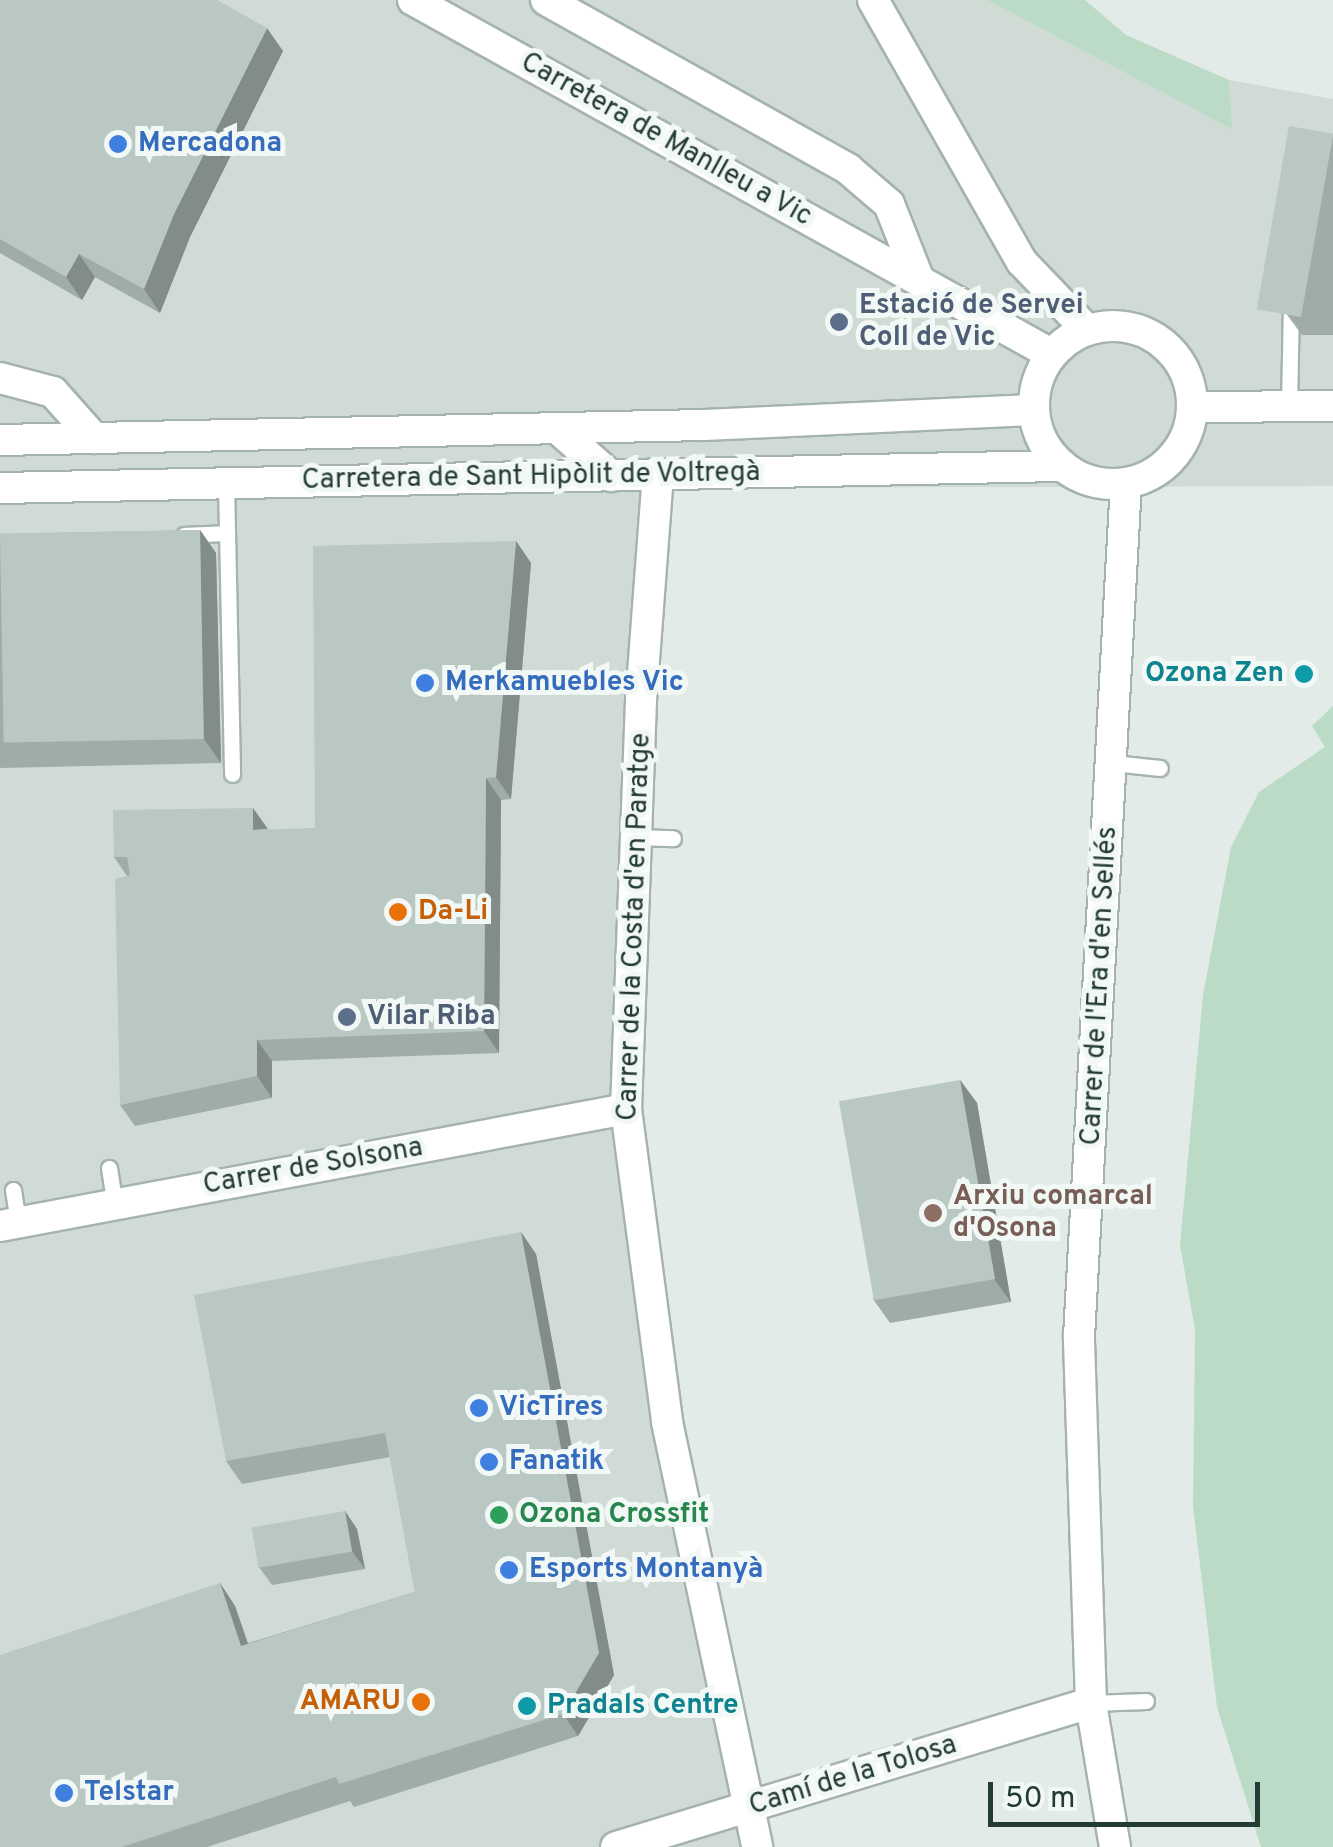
<!DOCTYPE html>
<html>
<head>
<meta charset="utf-8">
<style>
	body { margin:0 }
	#map { position:relative; width:1333px; height:1847px; overflow:hidden; background:#e2ebe7; font-family:Overpass,sans-serif }
	div>[style] { position:absolute }
	.built>* { inset:0; background:#d0dbd6 }
	.green>* { inset:0; background:#bcdbc6 }
	.roads { filter:drop-shadow(2px 0 #a5b3ae) drop-shadow(-2px 0 #a5b3ae) drop-shadow(0 2px #a5b3ae) drop-shadow(0 -2px #a5b3ae) }
	.lane>* { height:15px; margin:-7.5px; padding:0 7.5px; transform-origin:7.5px; border-radius:7.5px; background:#fff }
	.street>* { height:30px; margin:-15px; padding:0 15px; transform-origin:15px; border-radius:15px; background:#fff }
	.secondary>* { height:30px; margin:-15px; padding:0 15px; transform-origin:15px; border-radius:15px; background:#fff }
	.secondary>.ring { margin:-15px; padding:0; box-sizing:content-box; background:none; border:30px solid #fff; border-radius:50% }
	.wall>* { inset:0; background:#a0aca8 }
	.shaded-wall>* { inset:0; background:#828c88 }
	.building>* { inset:0; background:#bac8c3; transform-origin:0 0 }
	.dots>* { width:28px; height:28px; translate:-50% -50%; box-sizing:border-box; border:5px solid #f2f8f5; border-radius:50% }
	span { translate:-50% -50%; white-space:nowrap; text-align:center; line-height:1.15; -webkit-text-stroke:10px #f2f8f5; paint-order:stroke }
	.street-label { font-size:28px; color:#233b35 }
	.shop-label { font-size:28px; color:#366cbe; font-weight:700 }
	.left { translate:0 -50%; text-align:left }
	.service-label { font-size:28px; color:#4e5e75; font-weight:700 }
	.culture-label { font-size:28px; color:#0d838f; font-weight:700 }
	.right { translate:-100% -50%; text-align:right }
	.food-label { font-size:28px; color:#c56008; font-weight:700 }
	.education-label { font-size:28px; color:#785e54; font-weight:700 }
	.leisure-label { font-size:28px; color:#27864d; font-weight:700 }
	.scale { position:absolute; left:988px; top:1782px; width:272px; height:45px; box-sizing:border-box; border:5px solid #233b35; border-top:0; padding-left:12px; font-size:30px; line-height:35px; white-space:nowrap; color:#233b35; -webkit-text-stroke:8px #f2f8f5; paint-order:stroke }
</style>
</head>
<body>
<div id="map">
	<div class="built">
		<i style="clip-path:polygon(0 0,987px 0,1231px 128px,1229px 80px,1333px 99px,1333px 486px,665px 488px,622px 1110px,758px 1847px,0 1847px)"></i>
	</div>
	<div class="green">
		<i style="clip-path:polygon(987px 0,1085px 0,1126px 35px,1229px 80px,1232px 129px)"></i>
		<i style="clip-path:polygon(1333px 706px,1333px 1847px,1261px 1847px,1217px 1707px,1193px 1506px,1195px 1330px,1180px 1245px,1203px 995px,1231px 847px,1259px 792px,1325px 747px,1312px 726px)"></i>
	</div>
	<div class="roads">
		<div class="lane">
			<i style="left:1289px;top:406px;width:106px;rotate:-88.9deg"></i>
			<i style="left:226px;top:483px;width:291px;rotate:88.8deg"></i>
			<i style="left:184px;top:535px;width:43px;rotate:-2.7deg"></i>
			<i style="left:1113px;top:763px;width:47px;rotate:6.1deg"></i>
			<i style="left:636px;top:837px;width:37px;rotate:2deg"></i>
			<i style="left:109px;top:1168px;width:36px;rotate:81deg"></i>
			<i style="left:13px;top:1190px;width:32px;rotate:81deg"></i>
			<i style="left:1091px;top:1703px;width:55px;rotate:-2.1deg"></i>
		</div>
		<div class="street">
			<i style="left:546px;top:0;width:346px;rotate:29.2deg"></i>
			<i style="left:848px;top:169px;width:54px;rotate:40.5deg"></i>
			<i style="left:889px;top:204px;width:82px;rotate:68.5deg"></i>
			<i style="left:873px;top:0;width:301px;rotate:60.4deg"></i>
			<i style="left:1022px;top:262px;width:94px;rotate:46.3deg"></i>
			<i style="left:0;top:378px;width:55px;rotate:14.8deg"></i>
			<i style="left:53px;top:392px;width:62px;rotate:48.3deg"></i>
			<i style="left:1192px;top:407px;width:141px;rotate:-0.4deg"></i>
			<i style="left:658px;top:474px;width:227px;rotate:94.3deg"></i>
			<i style="left:641px;top:700px;width:409px;rotate:92.1deg"></i>
			<i style="left:626px;top:1109px;width:316px;rotate:82.5deg"></i>
			<i style="left:667px;top:1422px;width:434px;rotate:78deg"></i>
			<i style="left:0;top:488px;width:1063px;rotate:-1.19deg"></i>
			<i style="left:0;top:1226px;width:637px;rotate:-10.59deg"></i>
			<i style="left:616px;top:1847px;width:496px;rotate:-16.9deg"></i>
		</div>
		<div class="secondary">
			<i style="left:413px;top:0;width:730px;rotate:29.02deg"></i>
			<i class="ring" style="left:1034px;top:326px;width:128px;height:128px"></i>
			<i style="left:558px;top:429px;width:71px;rotate:41.6deg"></i>
			<i style="left:0;top:440px;width:703px;rotate:-1.22deg"></i>
			<i style="left:703px;top:425px;width:331px;rotate:-2.6deg"></i>
			<i style="left:1115px;top:1847px;width:146px;rotate:-99.5deg"></i>
			<i style="left:1091px;top:1703px;width:366px;rotate:-91.9deg"></i>
			<i style="left:1079px;top:1337px;width:855px;rotate:-86.85deg"></i>
		</div>
	</div>
	<div class="wall">
		<i style="clip-path:polygon(0 0,283px 51px,190px 237px,160px 313px,95px 277px,82px 300px,0 253px)"></i>
		<i style="clip-path:polygon(1333px 134px,1333px 335px,1302px 335px,1285px 312px)"></i>
		<i style="clip-path:polygon(200px 530px,216px 553px,221px 763px,0 768px,0 534px)"></i>
		<i style="clip-path:polygon(516px 541px,531px 563px,511px 799px,501px 800px,499px 1053px,272px 1061px,272px 1098px,135px 1126px,120px 1105px,127px 876px,114px 857px,315px 828px)"></i>
		<i style="clip-path:polygon(960px 1080px,977px 1103px,1011px 1302px,890px 1323px,873px 1299px)"></i>
		<i style="clip-path:polygon(536px 1254px,614px 1675px,578px 1736px,354px 1807px,350px 1801px,207px 1847px,0 1847px,220px 1583px,235px 1606px,248px 1643px,415px 1592px,390px 1457px,242px 1484px,226px 1461px)"></i>
		<i style="clip-path:polygon(345px 1511px,357px 1529px,365px 1569px,272px 1585px,259px 1567px)"></i>
	</div>
	<div class="shaded-wall">
		<i style="clip-path:polygon(267px 28px,283px 51px,190px 237px,160px 313px,144px 289px,174px 214px)"></i>
		<i style="clip-path:polygon(79px 254px,95px 277px,82px 300px,66px 277px)"></i>
		<i style="clip-path:polygon(200px 530px,216px 553px,221px 763px,204px 739px)"></i>
		<i style="clip-path:polygon(516px 541px,531px 563px,511px 799px,496px 777px)"></i>
		<i style="clip-path:polygon(486px 778px,501px 800px,499px 1053px,484px 1031px)"></i>
		<i style="clip-path:polygon(253px 808px,268px 829px,253px 830px)"></i>
		<i style="clip-path:polygon(257px 1040px,272px 1061px,272px 1098px,257px 1076px)"></i>
		<i style="clip-path:polygon(960px 1080px,977px 1103px,1011px 1302px,994px 1279px)"></i>
		<i style="clip-path:polygon(521px 1232px,536px 1254px,614px 1675px,578px 1736px,563px 1714px)"></i>
		<i style="clip-path:polygon(345px 1511px,357px 1529px,365px 1569px,352px 1551px)"></i>
		<i style="clip-path:polygon(220px 1583px,235px 1606px,256px 1668px,241px 1646px)"></i>
	</div>
	<div class="building">
		<i style="clip-path:polygon(0 0,217px 0,267px 28px,174px 214px,144px 289px,79px 254px,66px 277px,0 239px)"></i>
		<i style="left:1289px;top:126px;width:45px;height:186px;rotate:10deg"></i>
		<i style="left:200px;top:530px;width:209px;height:200px;rotate:89deg"></i>
		<i style="clip-path:polygon(516px 541px,496px 777px,486px 778px,484px 1031px,257px 1040px,257px 1076px,120px 1105px,115px 879px,130px 875px,127px 857px,114px 857px,113px 810px,253px 808px,253px 830px,315px 828px,313px 546px)"></i>
		<i style="left:960px;top:1080px;width:202px;height:123px;rotate:80deg"></i>
		<i style="clip-path:polygon(521px 1232px,599px 1653px,563px 1714px,339px 1784px,336px 1777px,122px 1847px,0 1847px,0 1655px,220px 1583px,241px 1646px,415px 1592px,385px 1433px,226px 1461px,194px 1295px)"></i>
		<i style="left:345px;top:1511px;width:41px;height:95px;rotate:80deg"></i>
	</div>
	<div class="dots">
		<i style="left:118px;top:144px;background:#3f7fe0"></i>
		<i style="left:839px;top:322px;background:#5c6f8a"></i>
		<i style="left:1304px;top:674px;background:#0f9aa8"></i>
		<i style="left:425px;top:683px;background:#3f7fe0"></i>
		<i style="left:398px;top:912px;background:#e8710a"></i>
		<i style="left:347px;top:1017px;background:#5c6f8a"></i>
		<i style="left:933px;top:1213px;background:#8d6e63"></i>
		<i style="left:479px;top:1408px;background:#3f7fe0"></i>
		<i style="left:489px;top:1462px;background:#3f7fe0"></i>
		<i style="left:499px;top:1515px;background:#2e9e5b"></i>
		<i style="left:509px;top:1570px;background:#3f7fe0"></i>
		<i style="left:421px;top:1702px;background:#e8710a"></i>
		<i style="left:527px;top:1706px;background:#0f9aa8"></i>
		<i style="left:64px;top:1793px;background:#3f7fe0"></i>
	</div>
	<div class="street-label">
		<span style="left:666px;top:140px;rotate:29deg">Carretera de Manlleu a Vic</span>
		<span style="left:531px;top:477px;rotate:-1deg">Carretera de Sant Hipòlit de Voltregà</span>
		<span style="left:635px;top:927px;rotate:-88deg">Carrer de la Costa d'en Paratge</span>
		<span style="left:1100px;top:986px;rotate:-87deg">Carrer de l'Era d'en Sellés</span>
		<span style="left:313px;top:1167px;rotate:-10deg">Carrer de Solsona</span>
		<span style="left:853px;top:1776px;rotate:-17deg">Camí de la Tolosa</span>
	</div>
	<div class="shop-label">
		<span class="left" style="left:138px;top:144px">Mercadona</span>
		<span class="left" style="left:445px;top:683px">Merkamuebles Vic</span>
		<span class="left" style="left:499px;top:1408px">VicTires</span>
		<span class="left" style="left:509px;top:1462px">Fanatik</span>
		<span class="left" style="left:529px;top:1570px">Esports Montanyà</span>
		<span class="left" style="left:84px;top:1793px">Telstar</span>
	</div>
	<div class="service-label">
		<span class="left" style="left:859px;top:322px">Estació de Servei<br>Coll de Vic</span>
		<span class="left" style="left:367px;top:1017px">Vilar Riba</span>
	</div>
	<div class="culture-label">
		<span class="right" style="left:1284px;top:674px">Ozona Zen</span>
		<span class="left" style="left:547px;top:1706px">Pradals Centre</span>
	</div>
	<div class="food-label">
		<span class="left" style="left:418px;top:912px">Da-Li</span>
		<span class="right" style="left:401px;top:1702px">AMARU</span>
	</div>
	<div class="education-label">
		<span class="left" style="left:953px;top:1213px">Arxiu comarcal<br>d'Osona</span>
	</div>
	<div class="leisure-label">
		<span class="left" style="left:519px;top:1515px">Ozona Crossfit</span>
	</div>
	<div class="scale">50 m</div>
</div>
</body>
</html>
